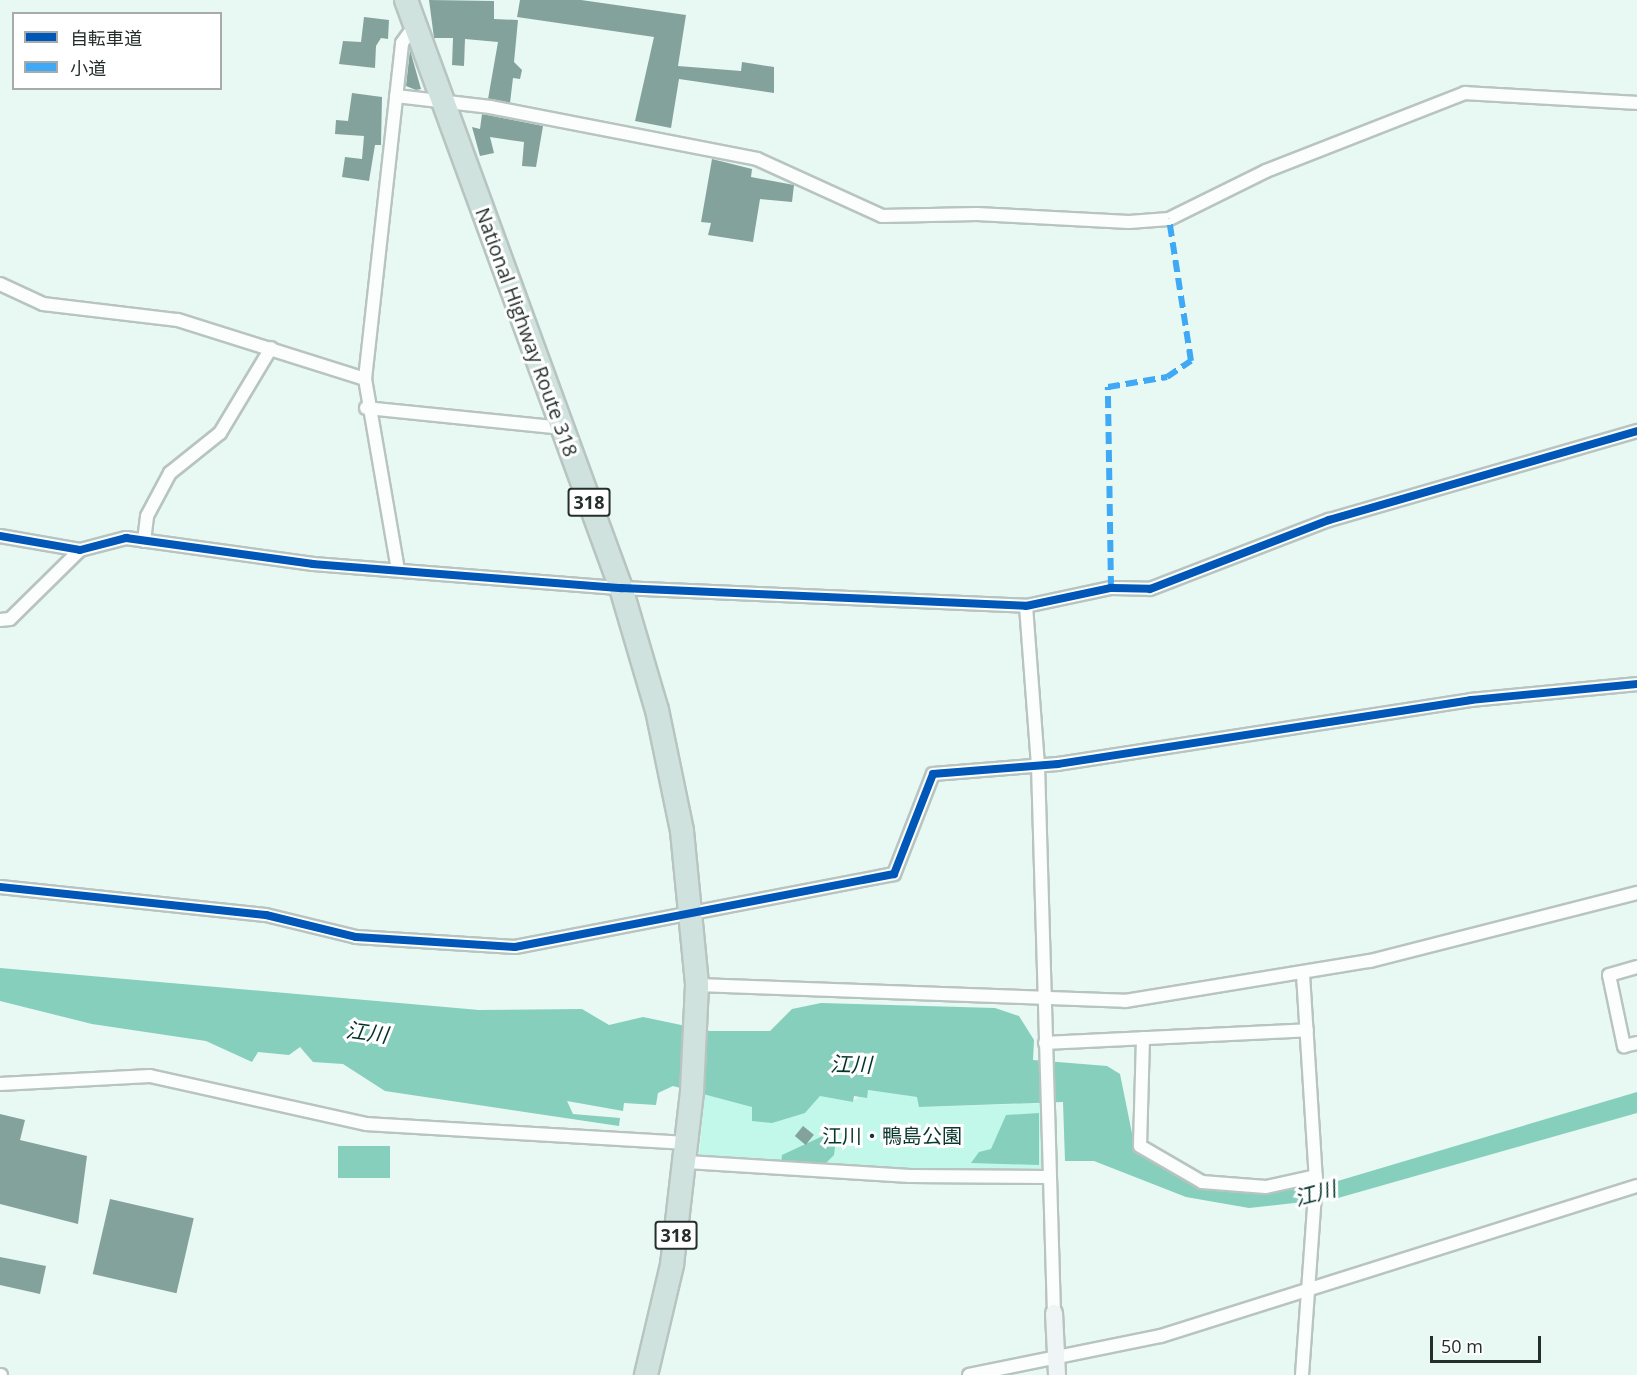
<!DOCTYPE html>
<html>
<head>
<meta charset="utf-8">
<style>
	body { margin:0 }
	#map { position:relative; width:1637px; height:1375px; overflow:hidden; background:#e8f8f3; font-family:"Open Sans","Noto Sans JP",sans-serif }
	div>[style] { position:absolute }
	.green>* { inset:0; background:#c1f8e9 }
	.water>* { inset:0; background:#85cfbc; transform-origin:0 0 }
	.building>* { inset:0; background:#84a29c; transform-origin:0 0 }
	.roads { filter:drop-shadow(2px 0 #b8c4c0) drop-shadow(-2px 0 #b8c4c0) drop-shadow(0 2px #b8c4c0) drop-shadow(0 -2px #b8c4c0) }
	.street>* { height:12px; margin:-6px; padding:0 6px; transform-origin:6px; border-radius:6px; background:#fcfefd }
	.secondary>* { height:16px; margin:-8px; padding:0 8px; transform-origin:8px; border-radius:8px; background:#eef5f4 }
	.highway>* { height:22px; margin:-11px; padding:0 11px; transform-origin:11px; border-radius:11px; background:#cfe2de }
	.quiet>* { height:6px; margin-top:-3px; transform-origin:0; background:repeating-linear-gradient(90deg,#3fa9f5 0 12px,transparent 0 18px) }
	.cycleway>* { height:8px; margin:-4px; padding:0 4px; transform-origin:4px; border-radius:4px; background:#0057b8 }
	span { translate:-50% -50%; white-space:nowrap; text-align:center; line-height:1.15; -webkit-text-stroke:6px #fff; paint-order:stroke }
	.shield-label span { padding:2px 4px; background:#fff; border:2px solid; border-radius:4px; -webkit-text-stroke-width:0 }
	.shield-label { font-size:18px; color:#242f2b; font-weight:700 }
	.street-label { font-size:20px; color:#242f2b }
	.park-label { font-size:20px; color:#08382d }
	.water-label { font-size:21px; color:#033329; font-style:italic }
	.legend { position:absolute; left:12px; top:12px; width:210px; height:78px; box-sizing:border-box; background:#fff; border:2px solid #a7acaa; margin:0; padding:8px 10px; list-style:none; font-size:18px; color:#242f2b }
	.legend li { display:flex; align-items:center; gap:12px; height:30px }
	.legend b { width:30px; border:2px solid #a7acaa }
	.scale { position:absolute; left:1430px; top:1336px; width:111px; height:27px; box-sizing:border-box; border:3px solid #242f2b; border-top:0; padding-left:8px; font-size:18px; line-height:21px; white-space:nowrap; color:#242f2b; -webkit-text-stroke:4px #fff; paint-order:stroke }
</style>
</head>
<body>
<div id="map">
	<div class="green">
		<i style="clip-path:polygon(867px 1090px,917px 1097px,920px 1107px,1047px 1103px,1048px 1177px,908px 1176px,699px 1155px,705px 1094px,805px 1113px,820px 1096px,852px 1102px)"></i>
	</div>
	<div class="water">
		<i style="clip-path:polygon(0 968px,479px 1010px,582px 1009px,609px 1025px,643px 1017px,710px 1031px,770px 1031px,792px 1009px,821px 1003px,995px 1008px,1019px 1016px,1034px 1040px,1033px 1060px,1107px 1066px,1120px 1074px,1136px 1153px,1207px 1189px,1258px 1194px,1331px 1183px,1637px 1092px,1637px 1113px,1338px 1198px,1249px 1208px,1186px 1197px,1094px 1161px,1065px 1161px,1063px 1102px,919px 1107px,917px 1097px,868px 1090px,867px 1098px,854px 1096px,853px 1102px,820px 1096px,805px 1113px,772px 1123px,752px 1121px,752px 1107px,673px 1086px,658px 1093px,656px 1105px,624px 1103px,623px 1111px,567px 1101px,573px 1114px,620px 1118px,619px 1126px,385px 1091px,343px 1064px,313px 1062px,300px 1047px,289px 1055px,258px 1052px,252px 1062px,206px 1041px,92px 1024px,0 1001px)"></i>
		<i style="clip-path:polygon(1039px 1113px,1039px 1165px,971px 1163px,979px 1152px,991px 1149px,1006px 1115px)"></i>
		<i style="clip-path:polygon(827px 1134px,836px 1139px,834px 1155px,823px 1166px,781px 1164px,782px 1155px)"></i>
		<i style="left:338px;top:1146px;width:52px;height:32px"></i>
	</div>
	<div class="building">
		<i style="clip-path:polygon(429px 0,494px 1px,494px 19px,518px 20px,514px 62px,522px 70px,520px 79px,513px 78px,510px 103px,488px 99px,498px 42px,465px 39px,464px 66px,452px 65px,453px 38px,434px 38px)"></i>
		<i style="clip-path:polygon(520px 0,581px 0,686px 15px,678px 66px,741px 71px,742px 62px,774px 67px,774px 93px,679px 79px,671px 128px,635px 121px,654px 37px,517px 17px)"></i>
		<i style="clip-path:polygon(364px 17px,389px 20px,388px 39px,381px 38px,376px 46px,375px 68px,339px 64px,343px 41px,361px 42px)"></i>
		<i style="clip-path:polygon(410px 50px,421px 89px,416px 90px,406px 86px)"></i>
		<i style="clip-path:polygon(352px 93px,382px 97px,381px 145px,375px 145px,369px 181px,342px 177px,345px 157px,362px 159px,364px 136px,335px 134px,336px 120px,348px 121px)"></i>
		<i style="clip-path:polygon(482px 114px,543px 126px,536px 167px,522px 166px,524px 142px,490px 137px,494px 153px,480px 156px,472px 127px,480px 129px)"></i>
		<i style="clip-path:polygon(712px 159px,752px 169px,751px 177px,794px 185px,792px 202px,760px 199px,753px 242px,708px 235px,711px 223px,701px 222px)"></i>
		<i style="clip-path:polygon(0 1114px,25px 1120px,20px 1140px,87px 1156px,78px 1224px,0 1204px)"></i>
		<i style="left:803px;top:1126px;width:14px;height:13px;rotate:39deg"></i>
		<i style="left:110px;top:1199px;width:86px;height:77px;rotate:13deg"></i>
		<i style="clip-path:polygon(0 1257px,46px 1266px,40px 1294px,0 1285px)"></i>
	</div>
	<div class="roads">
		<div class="street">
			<i style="left:396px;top:96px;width:95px;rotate:6.7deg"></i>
			<i style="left:490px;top:107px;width:272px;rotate:11deg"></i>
			<i style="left:757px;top:159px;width:137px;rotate:24.5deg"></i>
			<i style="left:882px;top:216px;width:95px;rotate:-1.2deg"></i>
			<i style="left:977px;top:214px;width:152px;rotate:3deg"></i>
			<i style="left:1129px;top:222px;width:40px;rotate:-4.3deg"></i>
			<i style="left:1169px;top:219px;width:108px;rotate:-26.3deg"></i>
			<i style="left:1266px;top:171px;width:214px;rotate:-21.4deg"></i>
			<i style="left:1465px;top:93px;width:172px;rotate:3.3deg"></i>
			<i style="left:0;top:284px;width:47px;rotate:24.9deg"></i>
			<i style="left:43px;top:304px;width:136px;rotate:6.8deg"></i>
			<i style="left:178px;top:320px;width:196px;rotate:17.5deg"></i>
			<i style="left:366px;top:408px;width:197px;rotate:5.8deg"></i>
			<i style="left:0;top:536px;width:81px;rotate:9.9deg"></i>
			<i style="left:80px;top:550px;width:48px;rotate:-14.6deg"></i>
			<i style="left:126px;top:538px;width:189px;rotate:7.9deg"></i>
			<i style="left:313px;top:564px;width:309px;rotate:4.5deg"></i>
			<i style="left:621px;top:588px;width:405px;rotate:2.5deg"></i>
			<i style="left:1026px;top:606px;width:87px;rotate:-12deg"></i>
			<i style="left:1111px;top:588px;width:39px;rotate:1deg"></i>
			<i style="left:1150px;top:589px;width:192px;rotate:-21.1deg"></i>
			<i style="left:1329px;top:520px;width:321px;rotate:-16.1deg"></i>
			<i style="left:144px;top:541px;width:25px;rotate:-83deg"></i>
			<i style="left:147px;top:516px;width:49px;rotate:-61.9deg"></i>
			<i style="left:170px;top:473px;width:64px;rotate:-38.7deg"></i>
			<i style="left:220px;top:433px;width:99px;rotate:-59deg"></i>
			<i style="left:398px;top:570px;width:194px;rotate:-99.8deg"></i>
			<i style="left:365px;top:379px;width:338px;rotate:-83.7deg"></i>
			<i style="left:402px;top:43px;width:24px;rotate:-54deg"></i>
			<i style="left:1026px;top:606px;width:159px;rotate:85.7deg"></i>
			<i style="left:1038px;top:765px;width:548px;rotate:88.33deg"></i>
			<i style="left:0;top:620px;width:10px;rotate:-6deg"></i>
			<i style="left:10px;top:619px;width:98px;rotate:-44.6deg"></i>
			<i style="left:0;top:887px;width:267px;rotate:6deg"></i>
			<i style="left:266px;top:915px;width:93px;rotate:13.7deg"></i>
			<i style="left:356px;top:937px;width:159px;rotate:3.6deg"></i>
			<i style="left:515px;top:947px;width:386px;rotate:-10.9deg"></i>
			<i style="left:894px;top:874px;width:107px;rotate:-68.7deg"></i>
			<i style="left:933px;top:774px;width:125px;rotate:-4.6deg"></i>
			<i style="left:1058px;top:764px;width:418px;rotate:-8.8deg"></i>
			<i style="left:1471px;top:700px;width:167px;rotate:-5.5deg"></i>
			<i style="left:1637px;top:967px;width:29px;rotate:164deg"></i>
			<i style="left:1609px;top:975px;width:73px;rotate:78.1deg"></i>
			<i style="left:1624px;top:1046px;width:13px;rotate:-13deg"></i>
			<i style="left:697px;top:985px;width:428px;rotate:2.1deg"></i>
			<i style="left:1125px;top:1001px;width:248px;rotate:-9.3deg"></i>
			<i style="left:1370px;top:961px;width:276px;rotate:-14.3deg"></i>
			<i style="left:1143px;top:1038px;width:108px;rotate:91.6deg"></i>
			<i style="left:1140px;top:1146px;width:72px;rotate:30.1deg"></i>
			<i style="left:1202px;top:1182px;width:64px;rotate:4.5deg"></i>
			<i style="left:1266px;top:1187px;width:51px;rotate:-12.4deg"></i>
			<i style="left:1045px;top:1043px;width:262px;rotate:-2.8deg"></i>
			<i style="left:0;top:1084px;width:150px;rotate:-3.1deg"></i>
			<i style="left:150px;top:1076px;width:222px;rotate:12.5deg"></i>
			<i style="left:367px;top:1124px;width:323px;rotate:3.4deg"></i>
			<i style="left:687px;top:1162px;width:223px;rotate:3.6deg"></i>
			<i style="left:910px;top:1176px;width:138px;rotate:0.4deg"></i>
			<i style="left:0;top:1375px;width:1px"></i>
			<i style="left:969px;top:1375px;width:196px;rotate:-11.5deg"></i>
			<i style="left:1161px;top:1336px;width:499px;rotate:-17.5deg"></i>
			<i style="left:1302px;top:1375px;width:195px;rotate:-85.9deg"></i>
			<i style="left:1316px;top:1181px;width:208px;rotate:-93.6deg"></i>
		</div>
		<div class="secondary">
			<i style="left:1054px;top:1313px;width:62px;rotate:87.2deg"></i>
		</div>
		<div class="highway">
			<i style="left:406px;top:0;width:626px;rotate:69.92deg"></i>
			<i style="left:621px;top:588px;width:127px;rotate:73.6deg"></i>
			<i style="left:657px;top:710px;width:124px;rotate:78.3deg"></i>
			<i style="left:682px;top:831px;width:155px;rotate:84.4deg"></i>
			<i style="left:697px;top:985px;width:107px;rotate:92.7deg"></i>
			<i style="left:692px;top:1092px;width:174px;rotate:96.6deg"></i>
			<i style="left:672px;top:1265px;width:113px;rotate:103.3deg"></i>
		</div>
	</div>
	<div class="quiet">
		<i style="left:1111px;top:588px;width:201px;rotate:-90.9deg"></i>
		<i style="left:1108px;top:387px;width:60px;rotate:-9.6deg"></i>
		<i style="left:1167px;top:377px;width:29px;rotate:-34deg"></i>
		<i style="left:1191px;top:361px;width:144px;rotate:-98.8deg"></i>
	</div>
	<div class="cycleway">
		<i style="left:0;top:536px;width:81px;rotate:9.9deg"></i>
		<i style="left:80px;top:550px;width:48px;rotate:-14.6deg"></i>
		<i style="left:126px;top:538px;width:189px;rotate:7.9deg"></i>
		<i style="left:313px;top:564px;width:309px;rotate:4.5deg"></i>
		<i style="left:621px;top:588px;width:405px;rotate:2.5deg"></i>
		<i style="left:1026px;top:606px;width:87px;rotate:-12deg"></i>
		<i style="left:1111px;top:588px;width:39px;rotate:1deg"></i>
		<i style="left:1150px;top:589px;width:192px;rotate:-21.1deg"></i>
		<i style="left:1329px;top:520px;width:321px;rotate:-16.1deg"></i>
		<i style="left:0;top:887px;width:267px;rotate:6deg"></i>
		<i style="left:266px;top:915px;width:93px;rotate:13.7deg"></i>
		<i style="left:356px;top:937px;width:159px;rotate:3.6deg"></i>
		<i style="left:515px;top:947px;width:386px;rotate:-10.9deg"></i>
		<i style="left:894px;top:874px;width:107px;rotate:-68.7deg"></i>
		<i style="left:933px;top:774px;width:125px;rotate:-4.6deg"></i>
		<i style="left:1058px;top:764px;width:418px;rotate:-8.8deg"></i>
		<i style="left:1471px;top:700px;width:167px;rotate:-5.5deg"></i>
	</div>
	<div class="shield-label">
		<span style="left:589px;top:502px">318</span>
		<span style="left:676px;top:1235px">318</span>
	</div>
	<div class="street-label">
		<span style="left:527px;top:332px;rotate:70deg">National Highway Route 318</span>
	</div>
	<div class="park-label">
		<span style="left:892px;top:1135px">江川・鴨島公園</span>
	</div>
	<div class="water-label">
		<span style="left:367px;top:1032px;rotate:8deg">江川</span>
		<span style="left:851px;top:1064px;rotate:1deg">江川</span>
		<span style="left:1315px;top:1193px;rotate:-15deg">江川</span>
	</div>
	<ul class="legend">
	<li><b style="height:8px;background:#0057b8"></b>自転車道</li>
	<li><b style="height:8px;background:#3fa9f5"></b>小道</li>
	</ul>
	<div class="scale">50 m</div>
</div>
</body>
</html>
